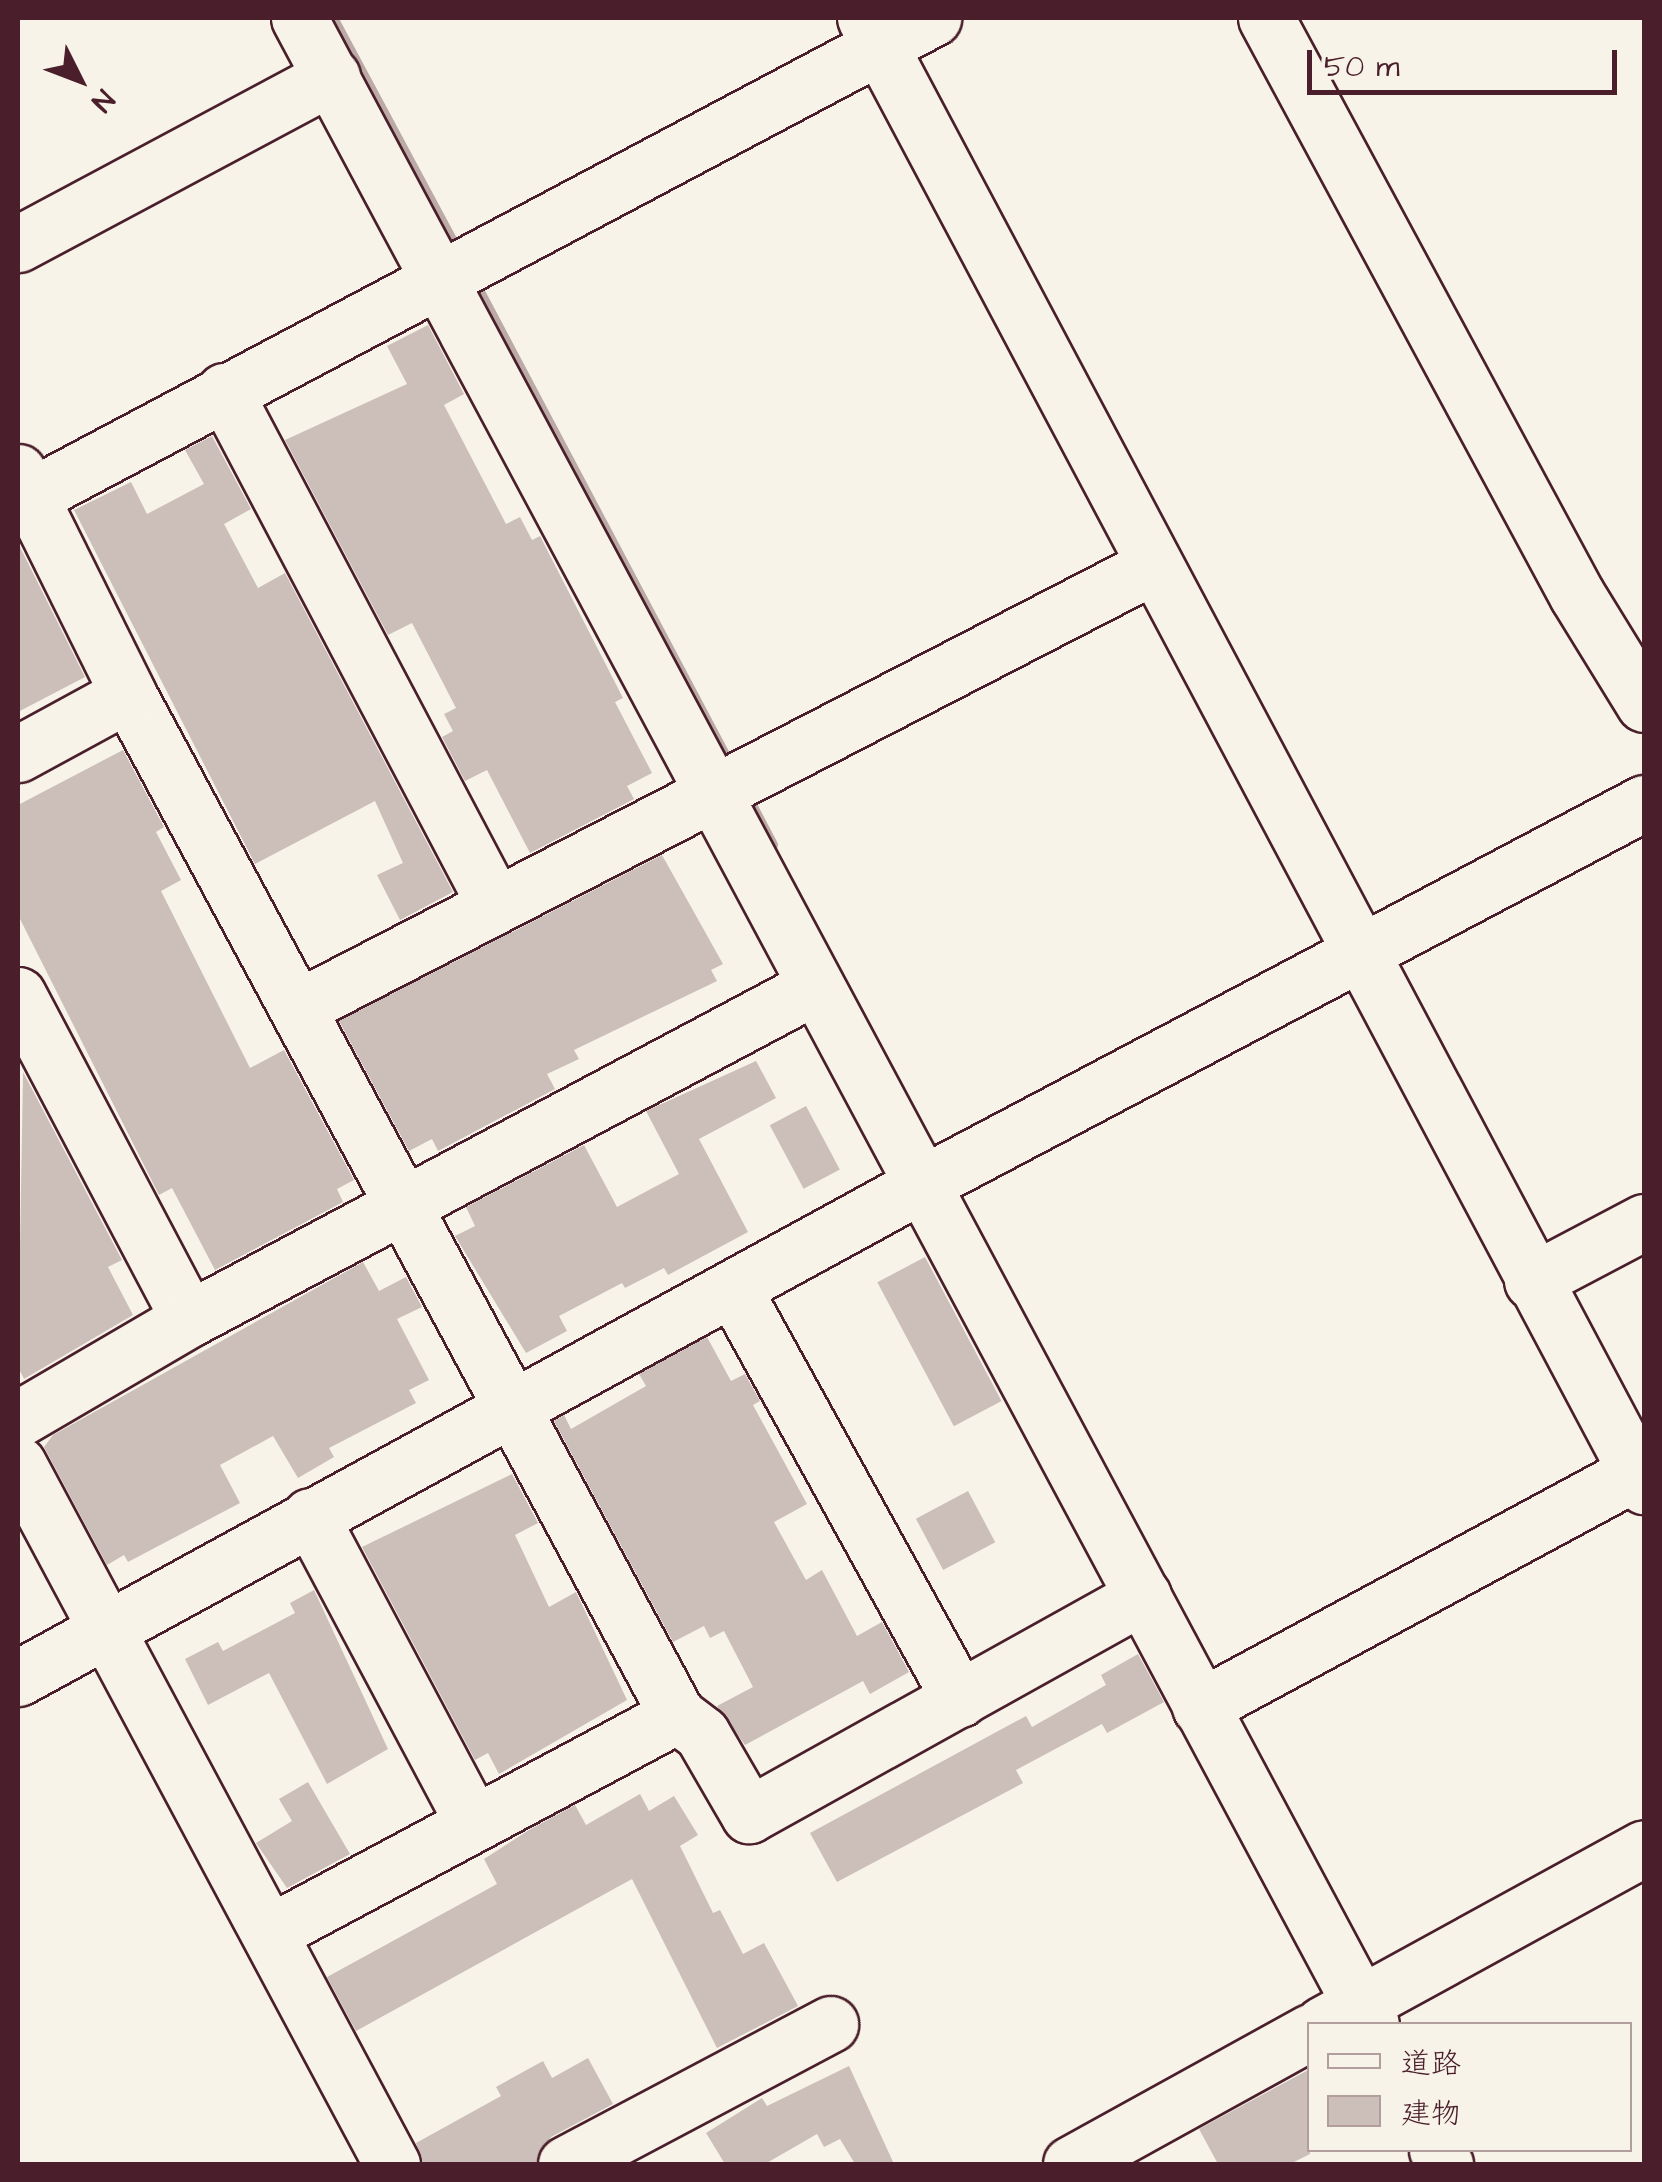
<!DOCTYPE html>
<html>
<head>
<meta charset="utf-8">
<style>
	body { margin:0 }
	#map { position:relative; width:1662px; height:2182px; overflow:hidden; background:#f7f3e8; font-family:"Architects Daughter","Klee One",sans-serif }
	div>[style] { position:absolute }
	.stream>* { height:12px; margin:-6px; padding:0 6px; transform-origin:6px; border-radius:6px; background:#bcaaa7 }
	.building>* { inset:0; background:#ccbfb9; transform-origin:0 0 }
	.roads { filter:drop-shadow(2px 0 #4a1f2b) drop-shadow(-2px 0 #4a1f2b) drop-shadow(0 2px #4a1f2b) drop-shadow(0 -2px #4a1f2b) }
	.minor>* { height:55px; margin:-27.5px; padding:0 27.5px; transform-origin:27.5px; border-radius:27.5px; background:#f7f3e8 }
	span { translate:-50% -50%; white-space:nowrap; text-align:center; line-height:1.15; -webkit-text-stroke:8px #f7f3e8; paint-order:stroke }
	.frame { position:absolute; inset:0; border:20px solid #4a1f2b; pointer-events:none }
	.legend { position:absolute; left:1307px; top:2022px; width:325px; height:130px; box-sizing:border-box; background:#f7f3e8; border:2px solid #b29e9c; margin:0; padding:12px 18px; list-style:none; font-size:30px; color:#4a1f2b }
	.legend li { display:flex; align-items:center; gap:20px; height:50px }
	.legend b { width:50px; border:2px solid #b29e9c }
	.north { position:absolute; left:30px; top:30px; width:100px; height:100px; -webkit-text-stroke:8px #f7f3e8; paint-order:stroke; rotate:132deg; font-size:28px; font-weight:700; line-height:40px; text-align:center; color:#4a1f2b }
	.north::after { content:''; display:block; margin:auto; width:35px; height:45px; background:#4a1f2b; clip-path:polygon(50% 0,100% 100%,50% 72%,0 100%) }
	.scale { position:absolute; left:1307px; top:50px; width:310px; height:45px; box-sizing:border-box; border:5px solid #4a1f2b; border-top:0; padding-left:12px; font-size:30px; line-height:35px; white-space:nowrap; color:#4a1f2b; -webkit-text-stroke:8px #f7f3e8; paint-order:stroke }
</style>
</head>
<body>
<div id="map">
	<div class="stream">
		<i style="left:332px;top:18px;width:267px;rotate:61.8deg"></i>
		<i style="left:470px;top:275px;width:560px;rotate:62.11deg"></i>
		<i style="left:744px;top:792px;width:60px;rotate:62.2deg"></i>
	</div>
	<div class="building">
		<i style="clip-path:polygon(428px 325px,464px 394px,444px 405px,506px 524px,520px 517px,532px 540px,540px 536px,623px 698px,615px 702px,652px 773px,627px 786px,634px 799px,530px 853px,487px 770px,465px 781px,442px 737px,453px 731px,444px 714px,456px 708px,412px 623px,388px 635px,285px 440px,407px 384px,387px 346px)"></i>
		<i style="clip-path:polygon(212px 436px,251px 509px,224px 524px,258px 588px,285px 573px,453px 892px,400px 920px,377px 875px,403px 863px,375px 801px,255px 864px,74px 510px,131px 482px,147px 514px,204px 484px,185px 450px)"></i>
		<i style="clip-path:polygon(18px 543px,85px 677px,18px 712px)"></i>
		<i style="clip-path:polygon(123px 750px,164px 827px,156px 832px,181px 880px,161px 891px,250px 1068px,284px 1050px,354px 1180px,337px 1189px,343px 1202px,215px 1270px,172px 1188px,159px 1195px,18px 915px,18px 805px)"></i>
		<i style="clip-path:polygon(662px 855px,723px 964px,711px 970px,717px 981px,574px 1050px,579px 1059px,547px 1074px,555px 1089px,438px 1151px,432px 1139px,409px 1151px,339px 1021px)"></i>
		<i style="clip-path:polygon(756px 1061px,776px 1098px,699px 1139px,748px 1232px,668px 1275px,664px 1268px,625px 1288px,622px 1283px,559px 1316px,567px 1331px,526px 1353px,455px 1236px,475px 1226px,466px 1207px,584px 1145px,617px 1207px,679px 1174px,646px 1111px)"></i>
		<i style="clip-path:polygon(23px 1072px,122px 1260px,108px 1267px,133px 1315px,24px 1379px,18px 1367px)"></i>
		<i style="left:806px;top:1106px;width:72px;height:41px;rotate:62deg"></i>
		<i style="left:925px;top:1257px;width:163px;height:54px;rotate:62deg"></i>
		<i style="clip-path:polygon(363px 1262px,379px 1291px,406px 1277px,422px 1307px,397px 1319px,429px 1380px,409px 1390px,416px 1403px,329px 1448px,334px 1457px,298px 1478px,273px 1436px,220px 1465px,240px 1503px,128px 1562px,124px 1555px,107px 1565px,44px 1447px,53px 1435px)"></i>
		<i style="clip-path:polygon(707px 1337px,731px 1381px,745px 1374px,760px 1401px,753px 1405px,807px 1504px,774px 1522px,806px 1580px,822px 1570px,857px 1636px,882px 1622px,909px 1672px,870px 1694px,863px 1681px,745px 1745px,717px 1706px,753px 1687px,724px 1631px,710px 1638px,704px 1626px,673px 1642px,554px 1421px,564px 1415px,571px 1429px,646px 1386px,639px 1374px)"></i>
		<i style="clip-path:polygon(512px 1474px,538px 1523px,515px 1535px,549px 1607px,576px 1592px,627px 1700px,499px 1774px,488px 1753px,475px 1760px,362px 1547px)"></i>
		<i style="left:968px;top:1491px;width:58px;height:59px;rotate:62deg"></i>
		<i style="clip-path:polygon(314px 1590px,388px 1749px,327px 1784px,269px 1673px,208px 1705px,185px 1659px,218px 1642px,223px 1651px,295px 1613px,290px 1603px)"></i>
		<i style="clip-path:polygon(1138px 1654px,1164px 1702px,1107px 1733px,1102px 1724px,1016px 1770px,1023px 1783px,837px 1882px,810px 1833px,1026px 1716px,1032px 1727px,1106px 1685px,1101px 1675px)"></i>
		<i style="clip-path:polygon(308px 1782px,350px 1854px,287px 1888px,256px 1843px,292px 1821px,279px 1799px)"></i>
		<i style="clip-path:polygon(640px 1794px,649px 1811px,674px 1796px,698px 1835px,680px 1846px,713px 1913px,720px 1910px,743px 1954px,764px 1943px,798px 2006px,717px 2048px,632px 1879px,356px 2031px,327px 1977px,497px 1884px,484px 1859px,529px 1830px,575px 1805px,586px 1825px)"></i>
		<i style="clip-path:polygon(588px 2058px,613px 2104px,551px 2137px,535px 2164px,423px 2164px,416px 2143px,501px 2096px,496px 2087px,543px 2061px,552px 2078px)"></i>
		<i style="clip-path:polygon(849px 2066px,894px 2164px,855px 2164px,840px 2139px,824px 2147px,817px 2134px,765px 2164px,725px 2164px,706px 2133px,762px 2098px,767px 2106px)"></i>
		<i style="clip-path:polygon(1310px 2069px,1310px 2154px,1290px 2164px,1218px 2164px,1199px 2129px)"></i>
	</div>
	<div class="roads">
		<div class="minor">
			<i style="left:299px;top:18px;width:2274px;rotate:61.88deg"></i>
			<i style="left:865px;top:18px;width:1662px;rotate:62.05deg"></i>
			<i style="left:1266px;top:18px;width:655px;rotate:61.68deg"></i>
			<i style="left:1577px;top:595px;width:128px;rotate:58.4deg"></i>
			<i style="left:18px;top:244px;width:356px;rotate:-28.1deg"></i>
			<i style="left:224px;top:391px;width:577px;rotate:62.19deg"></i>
			<i style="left:18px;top:472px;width:248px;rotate:63.6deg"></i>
			<i style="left:128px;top:694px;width:1159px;rotate:61.73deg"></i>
			<i style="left:677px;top:1715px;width:31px;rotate:37deg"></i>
			<i style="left:702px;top:1734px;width:94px;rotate:59.9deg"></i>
			<i style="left:749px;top:1815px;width:451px;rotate:-29.1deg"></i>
			<i style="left:18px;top:503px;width:1036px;rotate:-27.93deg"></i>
			<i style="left:18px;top:754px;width:125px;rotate:-28.6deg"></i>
			<i style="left:18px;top:995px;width:366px;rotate:62.2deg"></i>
			<i style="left:299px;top:1007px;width:961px;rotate:-27.31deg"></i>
			<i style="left:1532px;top:1281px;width:127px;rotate:-27.8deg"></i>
			<i style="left:735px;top:1292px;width:465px;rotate:61.1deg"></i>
			<i style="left:18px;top:1419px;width:198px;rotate:-30.3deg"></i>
			<i style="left:189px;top:1319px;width:708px;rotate:-27.98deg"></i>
			<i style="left:18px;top:1464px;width:794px;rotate:61.89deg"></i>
			<i style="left:310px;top:1516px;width:348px;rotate:62deg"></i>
			<i style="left:18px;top:1678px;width:1049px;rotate:-28.64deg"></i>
			<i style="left:939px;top:1175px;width:797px;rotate:-27.82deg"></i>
			<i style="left:1200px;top:1707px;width:496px;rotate:-28.3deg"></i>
			<i style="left:269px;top:1933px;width:463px;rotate:-28.1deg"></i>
			<i style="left:1323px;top:2024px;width:366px;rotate:-28.7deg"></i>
			<i style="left:1437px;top:2150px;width:16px;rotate:60deg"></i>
			<i style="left:566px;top:2164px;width:299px;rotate:-27.9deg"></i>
			<i style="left:1071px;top:2164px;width:273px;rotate:-28.9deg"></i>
		</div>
	</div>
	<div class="frame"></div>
	<ul class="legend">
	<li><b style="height:12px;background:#f7f3e8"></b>道路</li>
	<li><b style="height:28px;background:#ccbfb9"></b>建物</li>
	</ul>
	<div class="north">N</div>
	<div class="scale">50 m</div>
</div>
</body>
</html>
